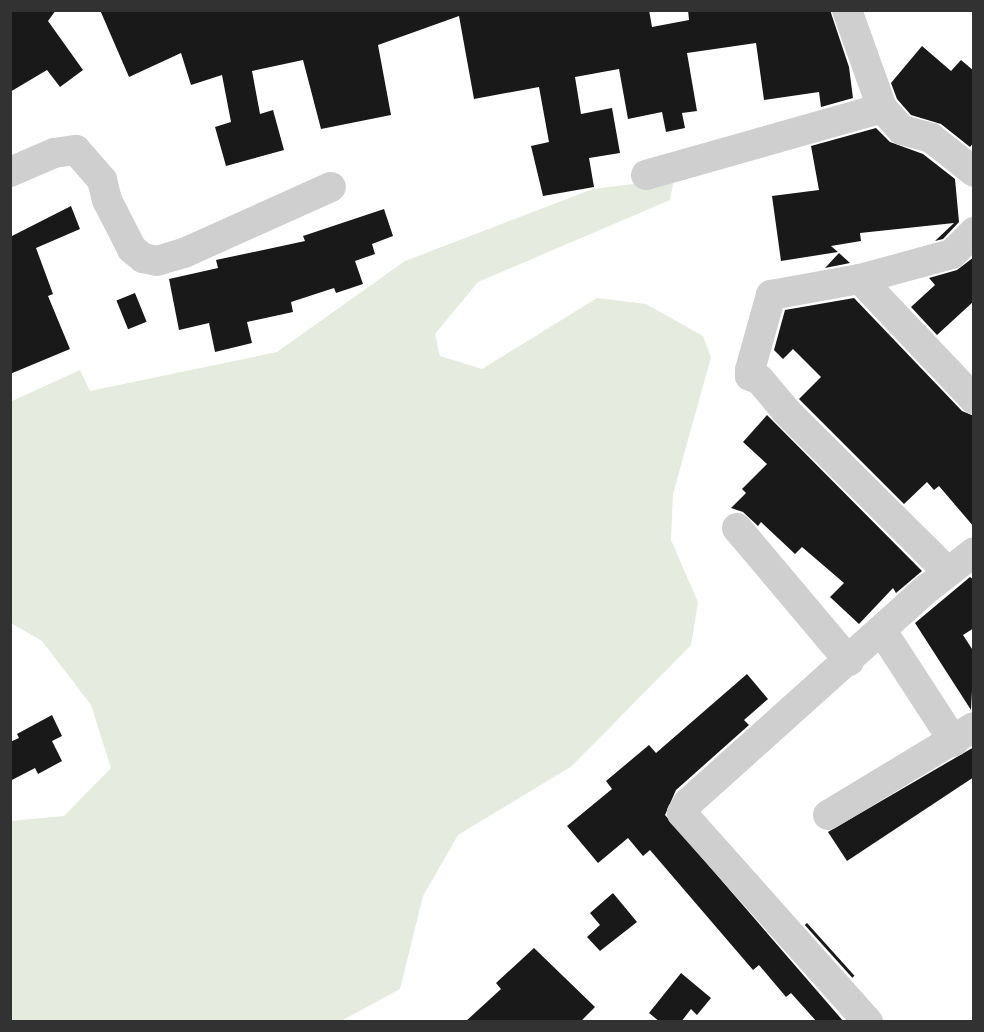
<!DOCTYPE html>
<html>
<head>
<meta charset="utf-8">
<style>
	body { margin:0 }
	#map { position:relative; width:984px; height:1032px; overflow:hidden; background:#fff; font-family:Quicksand,sans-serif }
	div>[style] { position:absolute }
	.green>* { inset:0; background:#e5ebde }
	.building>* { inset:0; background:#191919; transform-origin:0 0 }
	.street>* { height:30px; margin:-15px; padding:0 15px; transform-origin:15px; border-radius:15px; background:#cfcfcf }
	span { translate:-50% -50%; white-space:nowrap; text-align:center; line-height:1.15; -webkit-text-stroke:6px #fff; paint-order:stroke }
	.frame { position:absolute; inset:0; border:12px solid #323232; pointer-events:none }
</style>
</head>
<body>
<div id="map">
	<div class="green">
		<i style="clip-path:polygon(674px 179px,670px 200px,478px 282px,435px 334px,440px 356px,482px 369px,597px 298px,646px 304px,703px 336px,711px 357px,673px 494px,671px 540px,698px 602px,691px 645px,572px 766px,458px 835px,423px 896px,400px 989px,341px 1021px,11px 1021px,11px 821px,64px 816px,111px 768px,91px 705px,42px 641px,11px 623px,10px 402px,80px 370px,90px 391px,277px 352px,405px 261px,593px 189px)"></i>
	</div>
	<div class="building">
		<i style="clip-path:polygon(10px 10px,56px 10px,48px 21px,83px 70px,60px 87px,47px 70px,10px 92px)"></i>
		<i style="clip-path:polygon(100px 10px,649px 10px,652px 27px,689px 20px,688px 10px,830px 10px,849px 67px,853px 98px,821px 107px,819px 92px,764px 100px,756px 43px,687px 53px,697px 111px,682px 113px,685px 128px,666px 132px,662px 112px,628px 119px,619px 69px,575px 77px,581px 114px,612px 108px,620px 153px,589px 158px,594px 187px,543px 196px,531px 146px,549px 142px,539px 87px,474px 99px,459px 16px,378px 45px,391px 115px,321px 129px,303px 60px,252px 71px,260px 114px,273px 110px,284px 150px,226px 166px,215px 127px,231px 122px,222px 75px,191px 85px,181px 53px,129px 77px)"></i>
		<i style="clip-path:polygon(922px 46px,951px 71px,961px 60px,974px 71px,974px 142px,970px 147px,941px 124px,911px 115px,897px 99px,891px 83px)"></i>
		<i style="clip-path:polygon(876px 128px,890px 142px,923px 154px,955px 179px,959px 222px,943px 239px,935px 241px,954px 223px,860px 233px,861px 241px,831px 246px,838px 252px,781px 261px,772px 196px,819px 190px,811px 146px)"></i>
		<i style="clip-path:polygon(71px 206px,80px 229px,36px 248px,53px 294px,48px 296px,70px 349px,10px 374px,10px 237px)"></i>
		<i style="clip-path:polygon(384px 209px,393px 236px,372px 244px,375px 254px,355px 261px,363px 284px,336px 293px,334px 288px,291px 302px,293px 312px,247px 322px,252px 343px,215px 352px,209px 323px,179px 330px,169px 279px,218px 268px,216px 260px,305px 241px,303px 236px)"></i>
		<i style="clip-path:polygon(839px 253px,850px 263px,825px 268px)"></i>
		<i style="clip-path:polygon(974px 257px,974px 301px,937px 335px,911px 307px,935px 285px,929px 278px,957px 270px)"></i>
		<i style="left:135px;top:293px;width:31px;height:20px;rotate:68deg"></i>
		<i style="clip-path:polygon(854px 298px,962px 411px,974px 416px,974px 527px,939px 486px,934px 490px,927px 482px,904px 504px,799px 399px,821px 377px,793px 349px,783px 359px,774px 350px,785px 310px)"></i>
		<i style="clip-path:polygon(767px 415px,922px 571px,896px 593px,893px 588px,859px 624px,830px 597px,844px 583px,802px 547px,795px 554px,761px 522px,758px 526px,743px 512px,731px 508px,746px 493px,742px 489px,767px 464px,743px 442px)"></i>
		<i style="clip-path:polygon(970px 577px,974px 580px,974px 628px,963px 635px,974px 652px,971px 710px,915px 623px)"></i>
		<i style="clip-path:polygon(747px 674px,768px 699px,744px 720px,749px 725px,676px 790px,665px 815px,844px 1022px,817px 1022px,791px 993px,786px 997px,759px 965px,753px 970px,650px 850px,643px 856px,628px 838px,598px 863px,567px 826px,612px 789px,606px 781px,649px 745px,656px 753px)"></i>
		<i style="clip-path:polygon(52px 715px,62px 736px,52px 741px,62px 761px,38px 774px,35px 768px,10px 781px,10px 742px,19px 738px,17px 734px)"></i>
		<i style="clip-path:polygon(974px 747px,974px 777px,847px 861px,828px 832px)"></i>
		<i style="clip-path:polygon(613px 893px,637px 922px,600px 951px,587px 937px,600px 925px,590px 913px)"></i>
		<i style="left:807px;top:923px;width:71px;height:3px;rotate:48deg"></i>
		<i style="clip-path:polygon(534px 948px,595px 1007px,580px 1022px,465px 1022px,501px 989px,496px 983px)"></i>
		<i style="clip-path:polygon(681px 973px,711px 998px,697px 1015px,691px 1009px,681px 1022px,660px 1022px,649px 1013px)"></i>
	</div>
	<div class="street">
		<i style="left:847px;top:10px;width:104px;rotate:70.3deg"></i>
		<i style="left:882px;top:108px;width:30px;rotate:48deg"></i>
		<i style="left:902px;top:130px;width:30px;rotate:15deg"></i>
		<i style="left:931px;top:138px;width:55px;rotate:38.3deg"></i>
		<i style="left:10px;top:172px;width:48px;rotate:-23.4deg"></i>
		<i style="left:54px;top:153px;width:22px;rotate:-8deg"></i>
		<i style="left:76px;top:150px;width:40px;rotate:49deg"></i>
		<i style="left:102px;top:180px;width:21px;rotate:76deg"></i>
		<i style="left:107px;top:200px;width:55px;rotate:63deg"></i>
		<i style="left:132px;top:249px;width:14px;rotate:39deg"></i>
		<i style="left:143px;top:258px;width:14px;rotate:12deg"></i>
		<i style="left:157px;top:261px;width:28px;rotate:-17deg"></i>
		<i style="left:184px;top:253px;width:161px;rotate:-24.2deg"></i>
		<i style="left:646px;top:175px;width:245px;rotate:-15.8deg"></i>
		<i style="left:860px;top:279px;width:166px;rotate:46.5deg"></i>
		<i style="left:737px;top:528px;width:174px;rotate:49.9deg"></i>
		<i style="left:948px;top:572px;width:227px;rotate:-135.2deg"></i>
		<i style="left:787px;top:412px;width:42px;rotate:-130.2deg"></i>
		<i style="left:760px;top:380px;width:11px;rotate:-158deg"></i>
		<i style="left:750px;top:376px;width:6px;rotate:-90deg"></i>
		<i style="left:750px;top:370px;width:78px;rotate:-74.4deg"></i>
		<i style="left:771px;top:295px;width:90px;rotate:-10.2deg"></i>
		<i style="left:860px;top:279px;width:95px;rotate:-15.2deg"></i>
		<i style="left:952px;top:254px;width:31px;rotate:-45deg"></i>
		<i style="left:882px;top:631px;width:132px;rotate:57deg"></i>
		<i style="left:828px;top:815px;width:170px;rotate:-31.1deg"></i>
		<i style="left:868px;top:1022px;width:280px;rotate:-131.7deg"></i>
		<i style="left:682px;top:813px;width:12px;rotate:-59deg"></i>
		<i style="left:688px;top:803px;width:322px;rotate:-41.9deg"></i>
		<i style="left:928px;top:588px;width:58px;rotate:-38deg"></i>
	</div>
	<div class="frame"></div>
</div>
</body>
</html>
